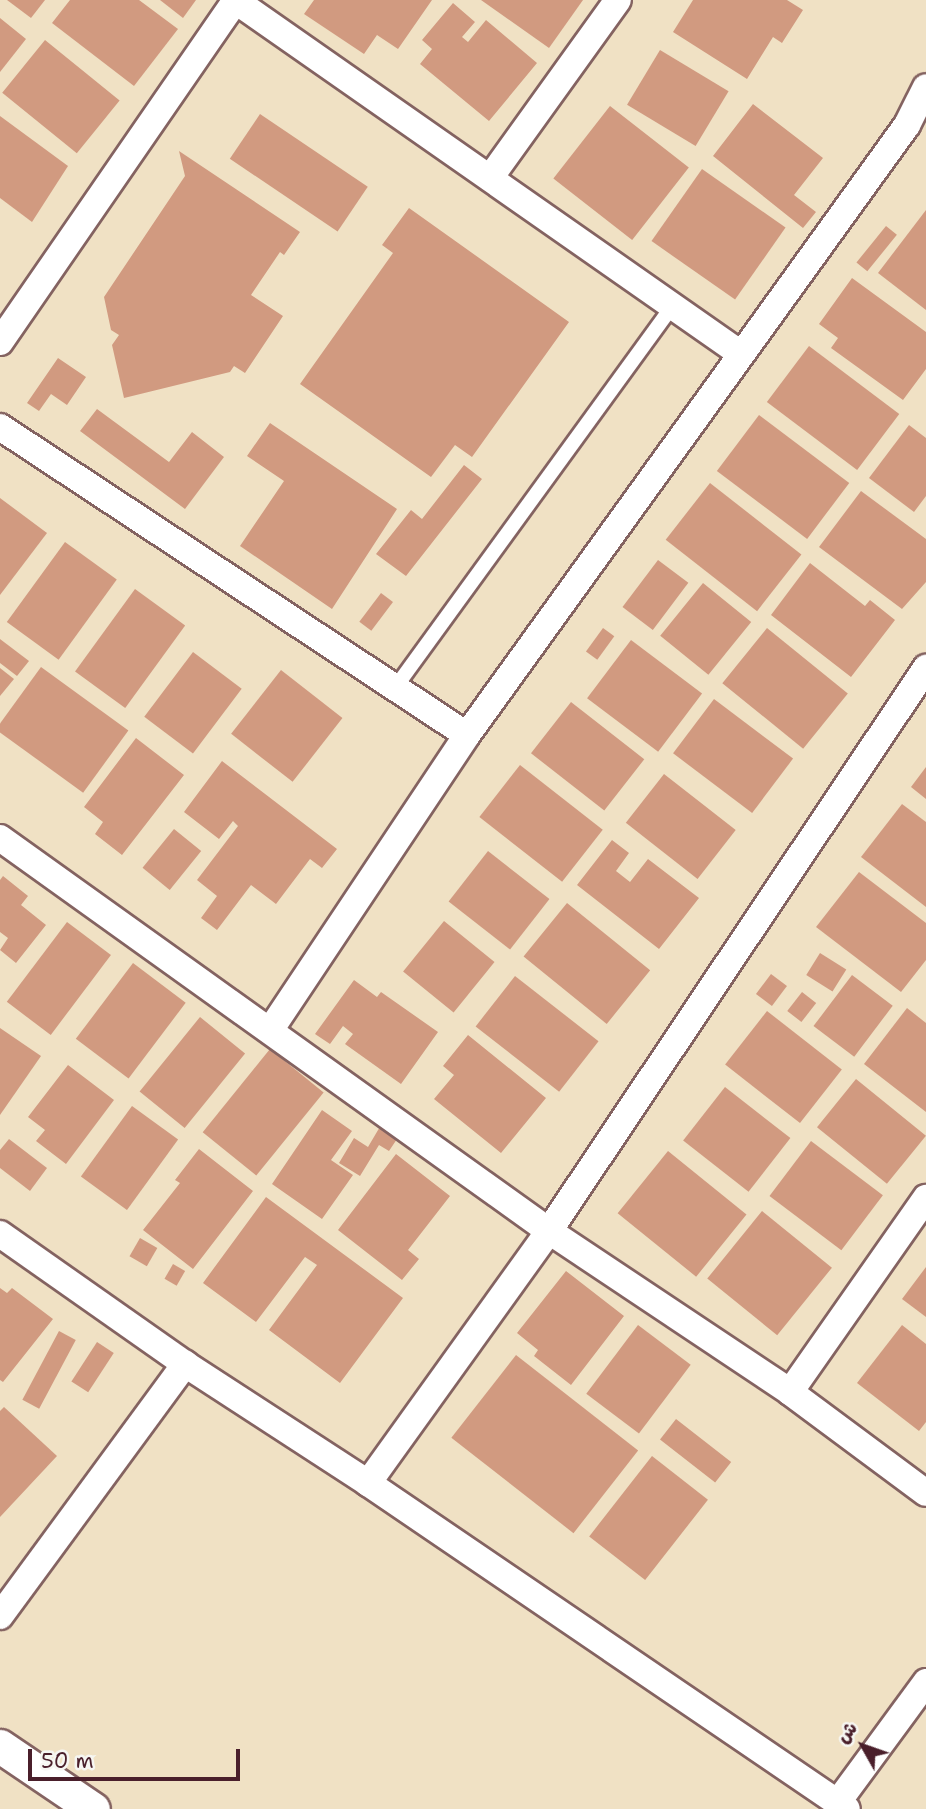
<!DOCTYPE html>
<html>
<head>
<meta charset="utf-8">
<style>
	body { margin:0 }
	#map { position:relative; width:926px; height:1809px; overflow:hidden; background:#f0e1c4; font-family:"Shantell Sans","Playpen Sans Arabic",sans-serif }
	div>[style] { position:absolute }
	.building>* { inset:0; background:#d19a80; transform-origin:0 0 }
	.roads { filter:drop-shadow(2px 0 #846361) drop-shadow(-2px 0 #846361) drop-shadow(0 2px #846361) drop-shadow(0 -2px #846361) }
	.service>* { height:14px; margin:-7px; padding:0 7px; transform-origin:7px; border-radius:7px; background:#fff }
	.minor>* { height:26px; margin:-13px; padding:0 13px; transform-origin:13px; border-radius:13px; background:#fff }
	.tertiary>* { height:33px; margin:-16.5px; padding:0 16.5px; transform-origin:16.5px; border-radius:16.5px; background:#fff }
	span { translate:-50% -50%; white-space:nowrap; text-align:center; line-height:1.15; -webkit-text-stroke:7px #f6f6f2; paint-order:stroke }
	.north { position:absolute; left:828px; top:1711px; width:70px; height:70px; -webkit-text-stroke:5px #f6f6f2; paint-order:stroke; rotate:310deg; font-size:19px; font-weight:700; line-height:28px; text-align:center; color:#4a1f2b }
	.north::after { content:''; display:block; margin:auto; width:24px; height:32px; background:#4a1f2b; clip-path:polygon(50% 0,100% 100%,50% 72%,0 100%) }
	.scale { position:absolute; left:28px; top:1749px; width:212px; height:32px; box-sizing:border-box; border:4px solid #4a1f2b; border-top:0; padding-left:9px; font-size:21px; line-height:24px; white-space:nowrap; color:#4a1f2b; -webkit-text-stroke:5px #f6f6f2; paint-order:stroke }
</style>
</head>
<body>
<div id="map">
	<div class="building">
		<i style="clip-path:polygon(7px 0,45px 0,31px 18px)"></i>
		<i style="clip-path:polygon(70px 0,139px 0,178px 29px,134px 86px,52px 23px)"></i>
		<i style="clip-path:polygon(160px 0,196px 0,183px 18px)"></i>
		<i style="clip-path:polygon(314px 0,432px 0,398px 49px,377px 35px,364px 54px,304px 14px)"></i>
		<i style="clip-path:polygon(481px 0,583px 0,549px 48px)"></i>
		<i style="clip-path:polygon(693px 0,787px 0,803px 10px,782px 43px,773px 37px,747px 79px,673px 32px)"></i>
		<i style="clip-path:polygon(453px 3px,475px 22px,462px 37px,468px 42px,486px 20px,537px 63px,489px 121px,420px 64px,432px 49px,422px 40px)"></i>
		<i style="clip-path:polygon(0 18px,26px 39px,0 72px)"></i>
		<i style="left:45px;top:40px;width:96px;height:68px;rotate:39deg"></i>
		<i style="left:660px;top:50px;width:80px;height:64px;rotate:31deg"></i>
		<i style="clip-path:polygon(753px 104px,823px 158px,794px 195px,816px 212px,803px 228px,713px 156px)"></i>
		<i style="left:610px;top:106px;width:100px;height:92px;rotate:38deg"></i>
		<i style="left:260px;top:114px;width:130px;height:54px;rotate:34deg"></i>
		<i style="clip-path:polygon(0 116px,68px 166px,32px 222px,0 198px)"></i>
		<i style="clip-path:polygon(179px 151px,300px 232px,284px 255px,280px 252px,251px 295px,283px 316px,245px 373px,234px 366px,230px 372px,124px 398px,112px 345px,119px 335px,111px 330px,104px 297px,185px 176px)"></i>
		<i style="left:702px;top:169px;width:102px;height:88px;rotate:35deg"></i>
		<i style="clip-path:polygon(409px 208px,569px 322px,472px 457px,455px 445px,431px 477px,300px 384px,393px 253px,382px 245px)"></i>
		<i style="clip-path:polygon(926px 210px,926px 310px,878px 273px)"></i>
		<i style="left:886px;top:226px;width:14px;height:47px;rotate:39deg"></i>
		<i style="clip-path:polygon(852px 278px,926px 332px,926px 369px,903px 400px,831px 348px,838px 338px,819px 324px)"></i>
		<i style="left:809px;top:346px;width:113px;height:70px;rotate:37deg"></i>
		<i style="clip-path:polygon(58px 358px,86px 377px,67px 405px,51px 394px,39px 411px,27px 403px)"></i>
		<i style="clip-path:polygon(97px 409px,169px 462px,192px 432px,224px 457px,185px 509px,80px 431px)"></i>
		<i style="left:759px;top:415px;width:113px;height:70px;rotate:37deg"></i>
		<i style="clip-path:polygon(270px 423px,397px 509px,332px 609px,240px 546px,284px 481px,247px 456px)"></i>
		<i style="clip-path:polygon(909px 425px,926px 438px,926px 496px,914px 512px,869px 478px)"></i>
		<i style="clip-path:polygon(464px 465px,482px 479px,406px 576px,376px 554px,411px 510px,422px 519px)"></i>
		<i style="left:710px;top:483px;width:116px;height:72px;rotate:38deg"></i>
		<i style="clip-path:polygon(861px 491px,926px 539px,926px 582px,902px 609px,819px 547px)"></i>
		<i style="clip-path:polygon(0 498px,47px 533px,0 595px)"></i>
		<i style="left:65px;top:542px;width:64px;height:99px;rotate:36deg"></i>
		<i style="left:658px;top:560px;width:38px;height:59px;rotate:37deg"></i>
		<i style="clip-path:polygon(810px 563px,865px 606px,870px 600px,895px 620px,851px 677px,771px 615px)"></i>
		<i style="left:703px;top:583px;width:62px;height:68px;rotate:39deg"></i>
		<i style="left:135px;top:589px;width:62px;height:102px;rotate:36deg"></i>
		<i style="left:381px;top:593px;width:15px;height:36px;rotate:37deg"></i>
		<i style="left:603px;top:628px;width:14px;height:29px;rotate:36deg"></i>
		<i style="left:767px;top:628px;width:104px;height:71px;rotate:39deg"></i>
		<i style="clip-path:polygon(0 639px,29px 661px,17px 676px,0 663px)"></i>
		<i style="left:631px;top:640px;width:89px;height:73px;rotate:37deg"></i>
		<i style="left:193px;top:652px;width:61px;height:81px;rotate:37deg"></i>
		<i style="left:41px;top:667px;width:108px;height:77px;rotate:36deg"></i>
		<i style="clip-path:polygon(0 668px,14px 679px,0 696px)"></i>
		<i style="left:281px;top:670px;width:78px;height:81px;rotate:38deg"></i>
		<i style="left:714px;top:699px;width:99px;height:68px;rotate:37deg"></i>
		<i style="left:571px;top:702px;width:93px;height:65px;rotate:38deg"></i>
		<i style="clip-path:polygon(136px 738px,184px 775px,122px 855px,95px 834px,103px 822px,84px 807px)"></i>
		<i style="clip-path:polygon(222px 761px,337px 849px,322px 868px,310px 859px,276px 904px,251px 885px,217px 930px,201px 918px,217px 896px,197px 880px,238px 826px,233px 821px,219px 839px,184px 812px)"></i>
		<i style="left:520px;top:765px;width:105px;height:66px;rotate:38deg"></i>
		<i style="clip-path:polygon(926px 767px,926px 799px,911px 787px)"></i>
		<i style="left:664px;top:774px;width:91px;height:62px;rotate:38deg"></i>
		<i style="clip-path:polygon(902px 804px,926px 822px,926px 907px,861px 857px)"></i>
		<i style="left:174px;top:829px;width:35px;height:50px;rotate:39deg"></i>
		<i style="clip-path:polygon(612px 840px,629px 853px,616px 871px,630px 882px,648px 859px,699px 898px,659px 949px,577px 885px)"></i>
		<i style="left:488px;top:851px;width:78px;height:64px;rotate:38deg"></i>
		<i style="clip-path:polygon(859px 872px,926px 923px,926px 960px,901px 992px,816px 927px)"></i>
		<i style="clip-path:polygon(3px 876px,28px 896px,21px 905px,46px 925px,16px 963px,0 950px,8px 938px,0 932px,0 880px)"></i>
		<i style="left:567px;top:903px;width:107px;height:69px;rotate:39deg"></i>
		<i style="left:444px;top:921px;width:65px;height:65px;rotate:39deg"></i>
		<i style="left:67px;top:922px;width:55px;height:100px;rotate:37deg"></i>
		<i style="left:820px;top:953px;width:31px;height:26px;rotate:32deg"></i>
		<i style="left:133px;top:963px;width:66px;height:95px;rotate:37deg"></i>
		<i style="left:771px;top:974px;width:20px;height:25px;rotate:37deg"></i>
		<i style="left:852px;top:975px;width:51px;height:64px;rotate:37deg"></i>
		<i style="left:515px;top:976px;width:106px;height:64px;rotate:38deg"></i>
		<i style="clip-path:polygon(354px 980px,377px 997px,381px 992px,438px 1032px,401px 1084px,345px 1044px,353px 1034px,343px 1026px,330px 1044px,315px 1034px)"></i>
		<i style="left:802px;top:992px;width:18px;height:24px;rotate:38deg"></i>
		<i style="clip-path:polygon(907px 1008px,926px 1023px,926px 1112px,864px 1064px)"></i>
		<i style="left:767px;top:1011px;width:95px;height:68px;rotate:38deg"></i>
		<i style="left:200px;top:1017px;width:58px;height:96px;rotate:39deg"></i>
		<i style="clip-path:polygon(0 1028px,41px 1056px,0 1115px)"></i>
		<i style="clip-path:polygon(468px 1035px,546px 1098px,501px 1153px,434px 1099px,454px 1075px,443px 1066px)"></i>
		<i style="left:270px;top:1049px;width:69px;height:107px;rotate:39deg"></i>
		<i style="clip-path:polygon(68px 1065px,114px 1100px,66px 1164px,36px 1141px,45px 1130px,28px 1117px)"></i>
		<i style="left:856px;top:1079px;width:90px;height:62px;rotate:39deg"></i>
		<i style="left:725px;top:1087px;width:83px;height:68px;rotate:38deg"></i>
		<i style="left:132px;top:1106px;width:57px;height:87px;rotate:36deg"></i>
		<i style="clip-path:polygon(322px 1110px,352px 1131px,331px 1160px,353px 1175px,322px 1219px,272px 1184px)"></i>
		<i style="clip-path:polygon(381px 1125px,399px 1136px,389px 1151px,379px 1145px,360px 1176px,339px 1163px,354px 1138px,368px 1147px)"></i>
		<i style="clip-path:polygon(9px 1139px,47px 1168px,30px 1191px,0 1168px,0 1150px)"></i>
		<i style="left:811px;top:1141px;width:90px;height:69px;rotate:37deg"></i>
		<i style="clip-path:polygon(199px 1149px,253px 1191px,193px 1269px,143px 1230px,180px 1183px,175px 1180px)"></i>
		<i style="left:668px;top:1151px;width:101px;height:80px;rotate:39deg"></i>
		<i style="clip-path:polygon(396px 1154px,450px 1196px,408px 1250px,419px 1259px,402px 1280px,338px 1230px)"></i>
		<i style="clip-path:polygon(266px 1197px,403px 1298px,340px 1383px,269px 1330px,317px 1265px,305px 1257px,256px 1322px,203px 1283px)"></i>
		<i style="left:762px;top:1211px;width:90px;height:87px;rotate:39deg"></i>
		<i style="left:140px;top:1238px;width:20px;height:21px;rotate:30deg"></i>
		<i style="left:173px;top:1264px;width:14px;height:17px;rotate:30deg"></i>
		<i style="clip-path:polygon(926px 1267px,926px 1317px,902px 1299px)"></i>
		<i style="clip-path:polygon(566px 1271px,624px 1316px,571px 1385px,534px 1356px,538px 1350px,517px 1333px)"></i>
		<i style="clip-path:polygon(0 1288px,7px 1293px,12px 1288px,53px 1319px,3px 1382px,0 1380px)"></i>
		<i style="left:638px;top:1325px;width:66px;height:86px;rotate:37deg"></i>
		<i style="clip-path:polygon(902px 1325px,926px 1344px,926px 1422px,919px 1431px,857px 1383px)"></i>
		<i style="left:59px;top:1331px;width:19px;height:78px;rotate:28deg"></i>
		<i style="left:97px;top:1342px;width:20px;height:47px;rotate:33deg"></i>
		<i style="left:516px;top:1355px;width:155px;height:105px;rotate:38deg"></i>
		<i style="clip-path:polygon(4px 1407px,57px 1456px,0 1517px,0 1411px)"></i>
		<i style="left:676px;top:1419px;width:70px;height:26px;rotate:38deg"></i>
		<i style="left:652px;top:1456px;width:71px;height:102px;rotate:38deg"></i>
	</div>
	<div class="roads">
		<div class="service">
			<i style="left:395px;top:688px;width:472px;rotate:-54deg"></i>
		</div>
		<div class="minor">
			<i style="left:236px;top:1px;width:616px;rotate:34.95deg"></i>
			<i style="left:490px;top:178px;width:219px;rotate:-54.3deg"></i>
			<i style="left:0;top:342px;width:416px;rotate:-55.4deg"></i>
			<i style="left:0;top:427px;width:559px;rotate:33.41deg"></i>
			<i style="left:0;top:838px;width:675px;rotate:35.6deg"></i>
			<i style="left:549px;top:1231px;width:290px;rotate:33.7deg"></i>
			<i style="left:790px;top:1392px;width:169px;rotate:36.6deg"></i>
			<i style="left:271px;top:1029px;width:353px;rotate:-56.3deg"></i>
			<i style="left:467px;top:735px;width:752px;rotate:-54.2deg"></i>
			<i style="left:907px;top:125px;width:42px;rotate:-63.4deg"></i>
			<i style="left:0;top:1234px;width:226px;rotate:35.1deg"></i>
			<i style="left:185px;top:1364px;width:218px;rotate:33deg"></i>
			<i style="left:368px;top:1483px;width:579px;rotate:34.24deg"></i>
			<i style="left:790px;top:1392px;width:237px;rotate:-55deg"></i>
			<i style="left:368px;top:1483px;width:310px;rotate:-54.3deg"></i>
			<i style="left:549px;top:1231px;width:678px;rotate:-56.19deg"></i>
			<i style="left:0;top:1616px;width:313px;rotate:-53.7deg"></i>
			<i style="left:838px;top:1802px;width:149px;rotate:-53.7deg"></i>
		</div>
		<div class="tertiary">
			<i style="left:0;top:1746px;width:112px;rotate:34.1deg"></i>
		</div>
	</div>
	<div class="north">ش</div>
	<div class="scale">50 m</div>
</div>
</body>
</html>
